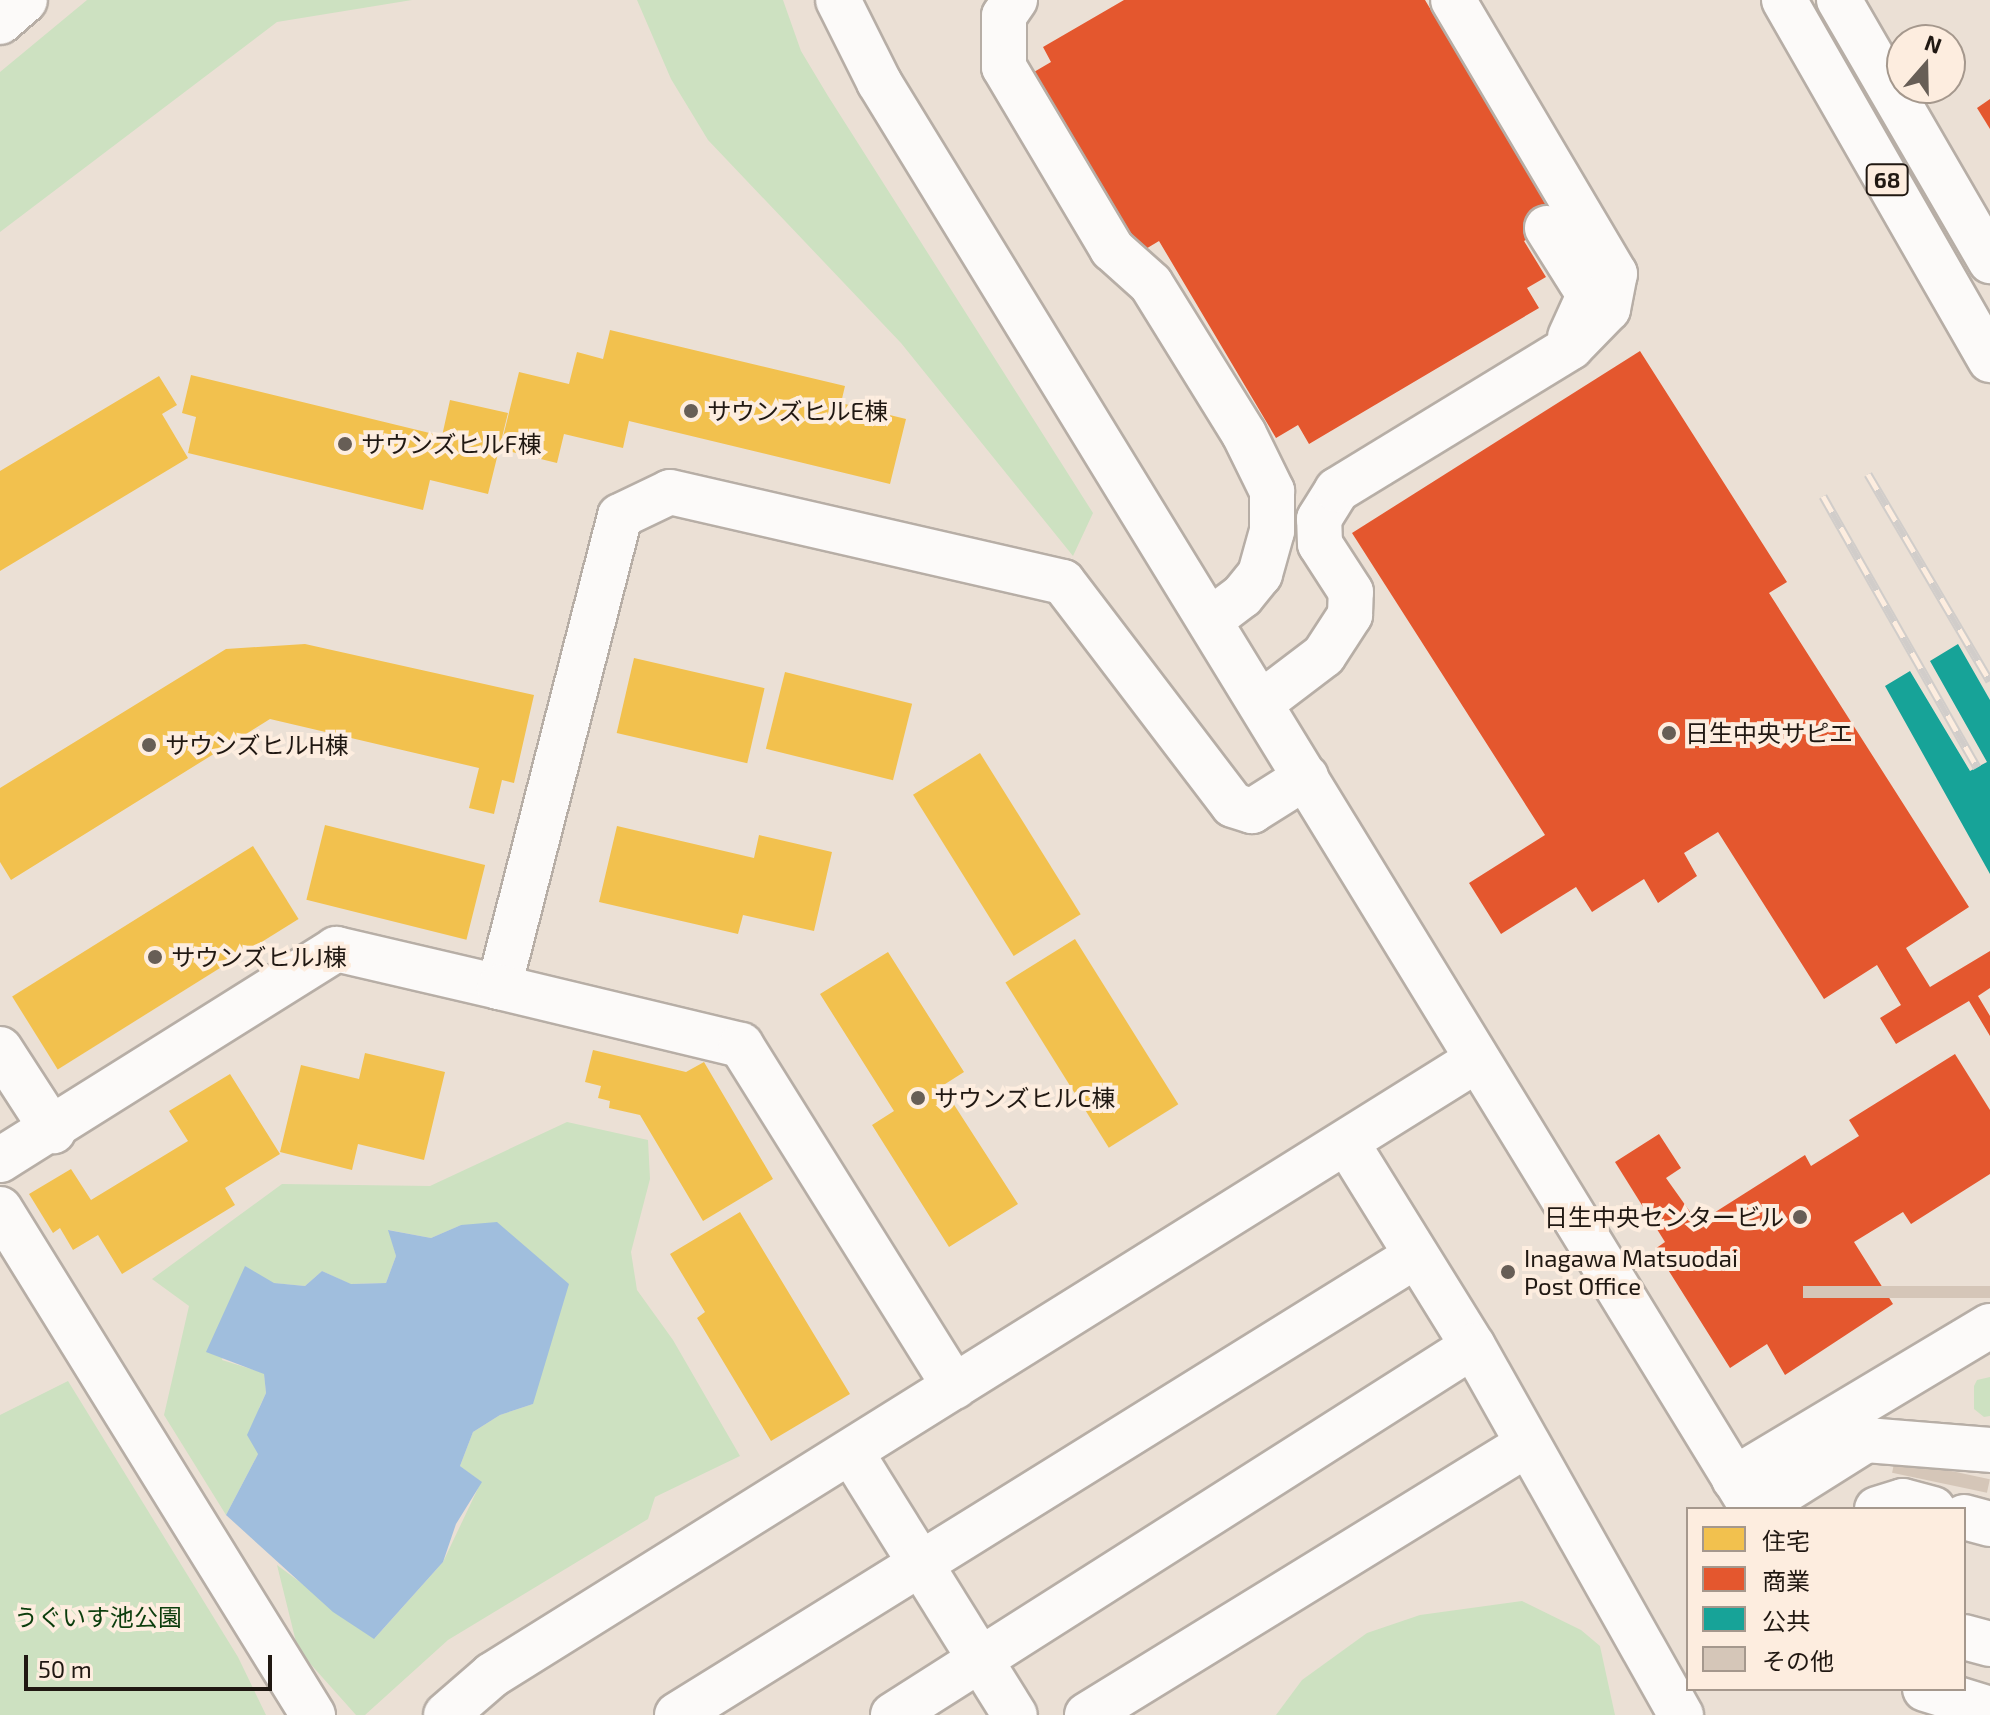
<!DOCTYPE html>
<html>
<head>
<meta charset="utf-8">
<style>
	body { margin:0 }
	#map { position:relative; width:1990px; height:1715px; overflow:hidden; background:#ebe0d5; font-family:"Exo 2","Noto Sans JP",sans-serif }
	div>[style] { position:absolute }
	.green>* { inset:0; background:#cde1c1 }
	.water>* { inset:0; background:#a0bedd }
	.homes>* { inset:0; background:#f2c14e; transform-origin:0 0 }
	.shops>* { inset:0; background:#e4572e }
	.public>* { inset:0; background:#17a398 }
	.building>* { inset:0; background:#d5c6b8; transform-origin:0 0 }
	.roads { filter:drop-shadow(2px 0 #b7aea6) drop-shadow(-2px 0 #b7aea6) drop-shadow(0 2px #b7aea6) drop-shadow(0 -2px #b7aea6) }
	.minor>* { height:44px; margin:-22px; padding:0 22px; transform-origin:22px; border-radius:22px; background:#fcfaf9 }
	.major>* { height:44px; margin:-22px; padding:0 22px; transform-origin:22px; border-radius:22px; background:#fcfaf9 }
	.rail>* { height:9px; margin-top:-4.5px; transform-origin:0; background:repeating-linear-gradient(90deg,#fdeddf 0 18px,#d1cdca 0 36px); box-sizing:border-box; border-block:2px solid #d1cdca }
	.dots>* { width:22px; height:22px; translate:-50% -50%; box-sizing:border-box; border:4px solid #fdeddf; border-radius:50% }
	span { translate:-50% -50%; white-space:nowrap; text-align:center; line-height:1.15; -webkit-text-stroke:8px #fdeddf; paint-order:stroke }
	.shield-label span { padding:2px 6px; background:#fdeddf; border:2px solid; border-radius:6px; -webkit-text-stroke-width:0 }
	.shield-label { font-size:22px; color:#201812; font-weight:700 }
	.poi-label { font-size:24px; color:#201812 }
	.left { translate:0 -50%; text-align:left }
	.right { translate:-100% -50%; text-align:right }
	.park-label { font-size:24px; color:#0b3d0c }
	.legend { position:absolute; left:1686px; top:1507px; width:280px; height:184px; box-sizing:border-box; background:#fdeddf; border:2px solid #a5988d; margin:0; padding:10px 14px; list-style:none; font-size:24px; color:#201812 }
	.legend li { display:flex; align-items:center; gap:16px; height:40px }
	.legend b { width:40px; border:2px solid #a5988d }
	.north { position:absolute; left:1886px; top:24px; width:80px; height:80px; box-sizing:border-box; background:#fdeddf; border:2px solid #a5988d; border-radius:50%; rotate:20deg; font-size:22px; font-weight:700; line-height:32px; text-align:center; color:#201812 }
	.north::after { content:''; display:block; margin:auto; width:28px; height:36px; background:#675e56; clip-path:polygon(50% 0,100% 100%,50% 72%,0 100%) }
	.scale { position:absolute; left:24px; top:1655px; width:248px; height:36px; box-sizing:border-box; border:4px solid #201812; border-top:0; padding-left:10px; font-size:24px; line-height:28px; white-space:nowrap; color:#201812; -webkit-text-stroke:6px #fdeddf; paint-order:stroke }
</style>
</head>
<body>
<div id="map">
	<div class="green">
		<i style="clip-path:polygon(87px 0,412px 0,277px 22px,0 232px,0 72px)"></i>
		<i style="clip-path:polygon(637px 0,783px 0,801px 51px,828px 96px,1093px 513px,1073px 556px,901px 343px,708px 140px,671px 79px)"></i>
		<i style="clip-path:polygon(567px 1122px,648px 1140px,650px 1179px,631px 1252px,637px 1290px,673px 1340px,740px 1456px,655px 1497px,648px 1519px,448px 1640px,365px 1715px,356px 1715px,298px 1650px,277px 1565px,375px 1638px,443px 1562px,481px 1482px,460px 1466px,473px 1432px,500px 1415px,533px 1404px,461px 1225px,431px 1238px,389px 1230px,396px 1256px,386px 1283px,350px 1284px,322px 1271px,305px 1286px,273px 1283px,245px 1267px,222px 1360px,264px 1373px,266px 1393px,259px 1408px,258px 1454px,226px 1515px,164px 1415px,189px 1306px,152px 1279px,282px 1184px,430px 1186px)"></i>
		<i style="clip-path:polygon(1990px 1377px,1990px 1416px,1984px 1417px,1974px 1409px,1974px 1386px,1977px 1380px)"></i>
		<i style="clip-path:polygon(68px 1381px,238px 1657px,266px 1715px,0 1715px,0 1415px)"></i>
		<i style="clip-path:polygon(1522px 1601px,1581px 1630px,1600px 1646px,1615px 1715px,1276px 1715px,1302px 1680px,1367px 1633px,1420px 1615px)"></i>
	</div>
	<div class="water">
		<i style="clip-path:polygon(497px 1222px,569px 1284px,533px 1404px,500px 1415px,473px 1432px,460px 1466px,482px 1482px,456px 1524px,443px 1562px,374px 1639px,333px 1612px,226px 1515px,258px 1454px,247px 1435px,266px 1393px,264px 1374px,206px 1352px,245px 1266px,274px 1283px,305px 1286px,322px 1271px,351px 1284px,386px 1283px,396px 1256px,388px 1230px,431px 1238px,461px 1225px)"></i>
	</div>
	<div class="homes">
		<i style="clip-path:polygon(610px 330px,845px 386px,841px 403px,906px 419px,890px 484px,629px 421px,623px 448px,564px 434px,557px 463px,500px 449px,519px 372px,569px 384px,577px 352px,603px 359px)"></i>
		<i style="clip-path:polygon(191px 375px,442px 436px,450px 400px,508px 413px,488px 494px,430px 480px,423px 510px,188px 453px,196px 417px,182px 413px)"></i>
		<i style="clip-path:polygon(159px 376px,177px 405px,162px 414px,188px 458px,0 571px,0 471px)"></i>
		<i style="clip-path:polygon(305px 644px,534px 695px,514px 783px,502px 780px,494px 814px,469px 808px,479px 768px,270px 719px,11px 880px,0 862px,0 788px,226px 649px)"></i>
		<i style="left:634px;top:658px;width:134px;height:77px;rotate:13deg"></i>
		<i style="left:785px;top:672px;width:131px;height:79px;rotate:14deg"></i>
		<i style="left:980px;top:753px;width:190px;height:79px;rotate:58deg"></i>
		<i style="left:325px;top:825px;width:165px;height:77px;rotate:14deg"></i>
		<i style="clip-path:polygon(617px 826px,754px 858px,759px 835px,832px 852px,814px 931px,743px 915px,738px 934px,599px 902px)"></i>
		<i style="left:253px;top:846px;width:86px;height:284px;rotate:58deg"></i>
		<i style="left:1075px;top:939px;width:195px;height:82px;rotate:58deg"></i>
		<i style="clip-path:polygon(888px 952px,964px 1072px,942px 1086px,1018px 1204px,949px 1247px,872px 1125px,894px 1111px,820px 994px)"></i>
		<i style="clip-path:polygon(593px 1050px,686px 1072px,704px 1062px,773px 1179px,703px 1221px,640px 1115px,609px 1108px,610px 1101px,598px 1098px,601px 1086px,585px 1082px)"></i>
		<i style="clip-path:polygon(365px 1053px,445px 1072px,424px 1160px,358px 1144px,352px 1170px,280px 1152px,301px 1065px,359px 1079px)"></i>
		<i style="clip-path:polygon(230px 1074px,280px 1154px,225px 1188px,235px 1205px,122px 1274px,98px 1235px,73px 1250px,60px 1228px,53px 1233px,29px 1194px,71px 1169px,91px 1200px,188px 1141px,169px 1111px)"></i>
		<i style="clip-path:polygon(740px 1212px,850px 1394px,771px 1441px,697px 1318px,705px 1312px,670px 1254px)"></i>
	</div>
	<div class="shops">
		<i style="clip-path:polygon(1124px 0,1425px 0,1558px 222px,1524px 241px,1546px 277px,1527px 288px,1539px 308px,1309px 444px,1298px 425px,1276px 438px,1159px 241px,1129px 259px,1022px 79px,1051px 62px,1043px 47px)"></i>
		<i style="clip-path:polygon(1990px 99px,1990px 129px,1977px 108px)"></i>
		<i style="clip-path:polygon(1640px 351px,1787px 582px,1769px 593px,1969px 907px,1906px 948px,1930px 987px,1990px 951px,1990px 988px,1978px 996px,1990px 1016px,1990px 1036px,1969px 1001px,1896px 1044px,1880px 1018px,1901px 1005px,1877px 965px,1824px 999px,1718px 832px,1684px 853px,1697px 876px,1658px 903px,1644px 879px,1592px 912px,1576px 887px,1501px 934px,1469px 883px,1545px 835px,1352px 533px)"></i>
		<i style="clip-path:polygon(1955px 1054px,1990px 1110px,1990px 1174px,1911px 1224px,1903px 1212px,1854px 1242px,1893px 1304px,1785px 1375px,1767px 1344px,1730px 1368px,1655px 1249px,1665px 1242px,1615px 1162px,1659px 1134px,1681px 1168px,1666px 1178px,1698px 1223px,1805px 1155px,1811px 1166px,1859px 1136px,1849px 1120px)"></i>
	</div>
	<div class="public">
		<i style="clip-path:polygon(1958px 644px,1990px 700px,1990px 874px,1885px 686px,1910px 671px,1970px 771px,1987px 762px,1930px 661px)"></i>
	</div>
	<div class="building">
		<i style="left:1990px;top:1286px;width:12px;height:187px;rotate:90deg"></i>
		<i style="left:1895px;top:1459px;width:97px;height:14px;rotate:12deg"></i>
	</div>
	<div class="roads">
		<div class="minor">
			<i style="left:838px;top:0;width:92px;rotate:63.4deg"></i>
			<i style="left:879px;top:82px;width:1673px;rotate:58.51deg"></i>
			<i style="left:1015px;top:0;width:19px;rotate:125deg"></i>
			<i style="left:1004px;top:16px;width:51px;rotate:90deg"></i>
			<i style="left:1004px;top:67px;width:212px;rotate:59.3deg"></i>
			<i style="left:1112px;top:249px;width:52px;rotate:41.9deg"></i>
			<i style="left:1151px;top:284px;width:176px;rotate:58.2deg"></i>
			<i style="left:1244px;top:434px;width:64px;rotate:63.8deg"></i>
			<i style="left:1272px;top:491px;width:40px;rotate:90deg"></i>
			<i style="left:1272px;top:531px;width:45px;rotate:105.6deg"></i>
			<i style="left:1260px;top:574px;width:28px;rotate:129deg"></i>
			<i style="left:1242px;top:596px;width:40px;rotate:143deg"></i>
			<i style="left:0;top:22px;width:33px;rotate:-41deg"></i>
			<i style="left:1547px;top:228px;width:79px;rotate:57.9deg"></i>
			<i style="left:1589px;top:295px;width:46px;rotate:114.3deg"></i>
			<i style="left:1261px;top:703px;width:79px;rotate:-37.3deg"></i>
			<i style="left:1324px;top:655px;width:48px;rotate:-57deg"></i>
			<i style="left:1350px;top:615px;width:23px;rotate:-88deg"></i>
			<i style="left:1351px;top:592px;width:57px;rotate:-122.9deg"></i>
			<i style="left:1320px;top:544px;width:25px;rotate:-92deg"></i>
			<i style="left:1319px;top:519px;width:34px;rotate:-58deg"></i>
			<i style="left:1337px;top:490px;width:274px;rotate:-31.4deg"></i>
			<i style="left:1571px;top:347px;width:53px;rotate:-45.8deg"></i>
			<i style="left:1608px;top:309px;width:36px;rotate:-79deg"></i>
			<i style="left:1615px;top:274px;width:318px;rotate:-120.6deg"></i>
			<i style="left:499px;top:987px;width:486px;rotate:-75.6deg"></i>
			<i style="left:620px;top:516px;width:55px;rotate:-25.6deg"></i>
			<i style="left:670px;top:492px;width:403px;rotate:12.9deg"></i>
			<i style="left:1063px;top:582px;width:280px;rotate:52.7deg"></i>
			<i style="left:1233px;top:805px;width:20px;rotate:18deg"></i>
			<i style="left:1252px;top:811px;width:64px;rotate:-32.2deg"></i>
			<i style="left:0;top:1049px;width:98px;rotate:57.1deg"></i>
			<i style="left:1347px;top:1143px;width:239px;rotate:58.2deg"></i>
			<i style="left:1473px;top:1346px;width:424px;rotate:60.6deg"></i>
			<i style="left:0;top:1160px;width:397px;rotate:-32.1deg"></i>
			<i style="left:336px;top:949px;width:167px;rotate:13.1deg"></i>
			<i style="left:499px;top:987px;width:249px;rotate:13.5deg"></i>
			<i style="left:741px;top:1045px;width:403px;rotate:58deg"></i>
			<i style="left:0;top:1209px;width:595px;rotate:58.26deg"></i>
			<i style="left:851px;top:1452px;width:310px;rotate:58.1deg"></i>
			<i style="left:1734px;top:1479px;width:298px;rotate:-30.9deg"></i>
			<i style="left:1756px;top:1509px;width:130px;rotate:-32.1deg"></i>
			<i style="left:1866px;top:1440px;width:124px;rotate:4.6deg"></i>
			<i style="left:1877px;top:1509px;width:27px;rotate:-17deg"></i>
			<i style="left:1903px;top:1501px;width:31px;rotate:15deg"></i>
			<i style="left:1964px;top:1517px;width:27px;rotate:15deg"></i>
			<i style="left:1964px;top:1637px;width:27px;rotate:15deg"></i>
			<i style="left:1925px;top:1689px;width:68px;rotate:17.1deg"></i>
			<i style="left:446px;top:1715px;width:61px;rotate:-41deg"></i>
			<i style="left:492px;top:1675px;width:1159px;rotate:-31.99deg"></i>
			<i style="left:677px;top:1715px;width:868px;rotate:-31.86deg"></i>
			<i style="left:893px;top:1715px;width:687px;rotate:-32.46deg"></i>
			<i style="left:1087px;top:1715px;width:515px;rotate:-31.59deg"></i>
		</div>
		<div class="major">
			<i style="left:1784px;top:0;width:415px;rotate:60.2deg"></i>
			<i style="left:1839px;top:0;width:302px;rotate:59.9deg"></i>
		</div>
	</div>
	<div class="rail">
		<i style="left:1868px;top:474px;width:240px;rotate:59.5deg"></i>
		<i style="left:1823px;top:496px;width:312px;rotate:60.4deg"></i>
	</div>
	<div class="dots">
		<i style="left:691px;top:411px;background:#675e56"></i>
		<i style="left:345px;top:444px;background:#675e56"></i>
		<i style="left:1669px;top:733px;background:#675e56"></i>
		<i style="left:149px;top:745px;background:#675e56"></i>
		<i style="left:155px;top:957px;background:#675e56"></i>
		<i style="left:918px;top:1098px;background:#675e56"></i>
		<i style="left:1800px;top:1217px;background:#675e56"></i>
		<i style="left:1508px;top:1272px;background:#675e56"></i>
	</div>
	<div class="shield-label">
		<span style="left:1887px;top:180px">68</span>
	</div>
	<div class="poi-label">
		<span class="left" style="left:707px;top:411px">サウンズヒルE棟</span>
		<span class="left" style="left:361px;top:444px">サウンズヒルF棟</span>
		<span class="left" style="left:1685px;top:733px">日生中央サピエ</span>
		<span class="left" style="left:165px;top:745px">サウンズヒルH棟</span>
		<span class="left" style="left:171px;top:957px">サウンズヒルJ棟</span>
		<span class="left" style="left:934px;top:1098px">サウンズヒルC棟</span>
		<span class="right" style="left:1784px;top:1217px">日生中央センタービル</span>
		<span class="left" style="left:1524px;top:1272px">Inagawa Matsuodai<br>Post Office</span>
	</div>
	<div class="park-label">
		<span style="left:98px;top:1617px">うぐいす池公園</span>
	</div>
	<ul class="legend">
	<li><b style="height:22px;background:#f2c14e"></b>住宅</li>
	<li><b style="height:22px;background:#e4572e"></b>商業</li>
	<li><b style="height:22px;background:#17a398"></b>公共</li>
	<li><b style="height:22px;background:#d5c6b8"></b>その他</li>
	</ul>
	<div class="north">N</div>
	<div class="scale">50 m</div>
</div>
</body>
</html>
